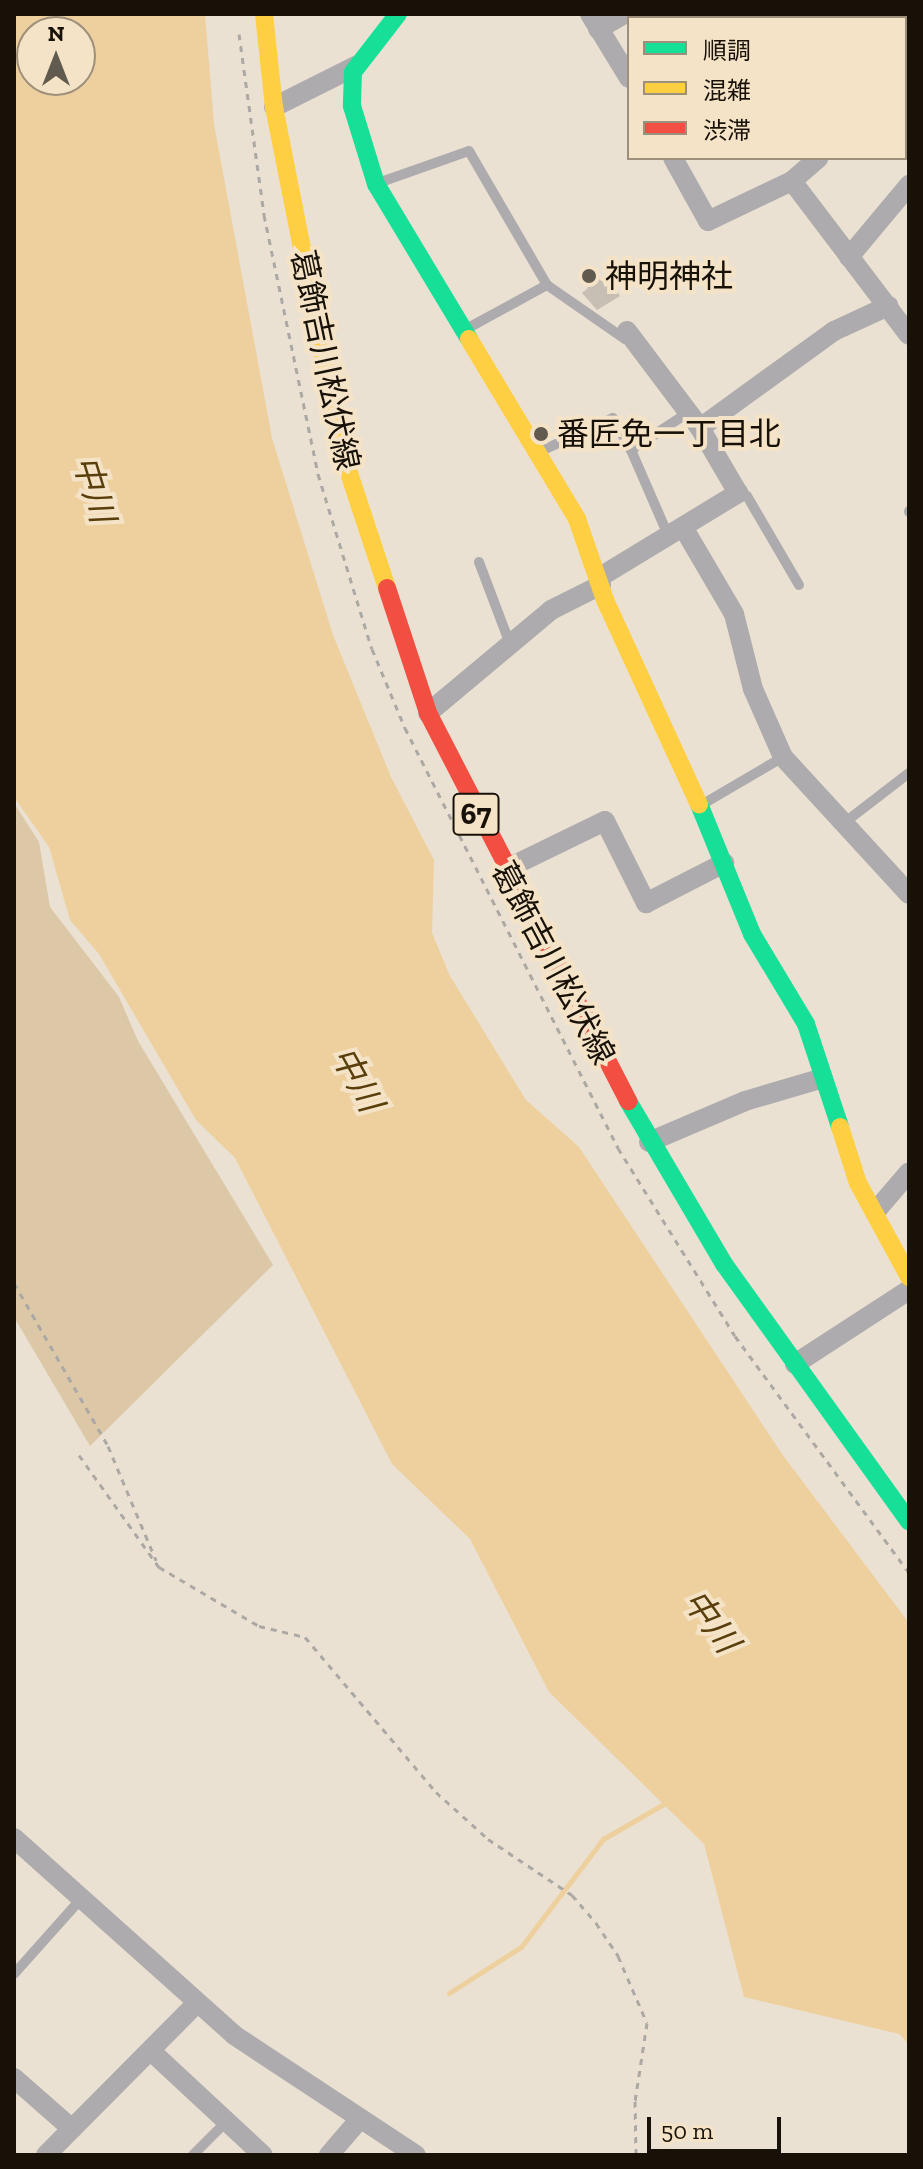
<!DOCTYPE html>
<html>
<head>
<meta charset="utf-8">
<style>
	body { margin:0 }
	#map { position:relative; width:923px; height:2169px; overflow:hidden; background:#eae1d2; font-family:"Zilla Slab","Noto Sans JP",serif }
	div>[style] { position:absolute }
	.green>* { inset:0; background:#dcc7a7 }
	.water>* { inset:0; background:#eed09e }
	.stream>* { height:5px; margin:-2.5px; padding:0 2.5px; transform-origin:2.5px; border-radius:2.5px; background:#eed09e }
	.building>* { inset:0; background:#c7bfb4 }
	.path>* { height:3px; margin-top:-1.5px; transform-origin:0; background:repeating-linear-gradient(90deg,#aca8a4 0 6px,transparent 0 12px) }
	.lane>* { height:10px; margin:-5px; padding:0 5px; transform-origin:5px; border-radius:5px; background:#adabad }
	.street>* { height:20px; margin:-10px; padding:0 10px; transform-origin:10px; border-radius:10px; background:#adabad }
	.fast>* { height:18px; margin:-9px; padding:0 9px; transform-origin:9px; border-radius:9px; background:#16e098 }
	.slow>* { height:18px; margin:-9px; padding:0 9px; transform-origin:9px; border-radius:9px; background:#ffcf43 }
	.jam>* { height:18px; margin:-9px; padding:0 9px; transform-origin:9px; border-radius:9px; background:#f24e42 }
	.dots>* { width:22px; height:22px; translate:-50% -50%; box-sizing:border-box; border:4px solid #f5e3c8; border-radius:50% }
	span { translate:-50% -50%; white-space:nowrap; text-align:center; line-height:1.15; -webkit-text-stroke:8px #f5e3c8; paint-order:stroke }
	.shield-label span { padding:2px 6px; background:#f5e3c8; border:2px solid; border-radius:6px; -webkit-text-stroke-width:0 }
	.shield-label { font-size:30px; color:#171107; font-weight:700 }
	.poi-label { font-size:32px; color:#171107 }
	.left { translate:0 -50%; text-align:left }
	.street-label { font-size:32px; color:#171107 }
	.water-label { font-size:34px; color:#5a3f0c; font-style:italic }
	.frame { position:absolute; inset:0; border:16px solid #171107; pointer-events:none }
	.legend { position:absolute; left:627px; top:16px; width:280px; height:144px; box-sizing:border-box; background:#f5e3c8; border:2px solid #9c8f7b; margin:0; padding:10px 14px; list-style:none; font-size:24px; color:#171107 }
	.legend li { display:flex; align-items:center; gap:16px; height:40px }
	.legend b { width:40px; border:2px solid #9c8f7b }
	.north { position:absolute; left:16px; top:16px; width:80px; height:80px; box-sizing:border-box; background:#f5e3c8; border:2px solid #9c8f7b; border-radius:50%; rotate:0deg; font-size:22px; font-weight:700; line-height:32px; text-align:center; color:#171107 }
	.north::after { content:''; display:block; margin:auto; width:28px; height:36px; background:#615a4e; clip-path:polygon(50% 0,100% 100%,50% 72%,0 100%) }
	.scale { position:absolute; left:647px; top:2117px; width:134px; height:36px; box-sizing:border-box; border:4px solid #171107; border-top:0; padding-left:10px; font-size:24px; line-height:28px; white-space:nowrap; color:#171107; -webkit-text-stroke:6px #f5e3c8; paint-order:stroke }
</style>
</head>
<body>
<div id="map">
	<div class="green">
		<i style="clip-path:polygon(14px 803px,39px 842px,50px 907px,119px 997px,138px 1041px,273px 1265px,90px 1446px,14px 1317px)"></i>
	</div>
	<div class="water">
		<i style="clip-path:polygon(evenodd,14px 14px,205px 14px,214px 124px,272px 438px,333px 635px,391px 777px,434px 860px,432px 933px,450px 976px,526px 1100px,579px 1147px,782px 1454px,909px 1623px,909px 2044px,899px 2034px,744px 1997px,704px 1844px,549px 1692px,470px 1539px,392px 1464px,235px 1158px,196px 1120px,99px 954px,70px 920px,49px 847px,14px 797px,14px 14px,32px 32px,80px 32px,80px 80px,32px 80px,32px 32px)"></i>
	</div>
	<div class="stream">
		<i style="left:449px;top:1993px;width:85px;rotate:-32.6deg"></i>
		<i style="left:521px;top:1947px;width:136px;rotate:-52.8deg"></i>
		<i style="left:603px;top:1839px;width:74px;rotate:-30deg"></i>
	</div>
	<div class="building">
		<i style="clip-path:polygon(592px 266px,601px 281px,608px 276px,620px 296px,597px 310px,582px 293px,588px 288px,579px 274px)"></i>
	</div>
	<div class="path">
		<i style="left:239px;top:34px;width:183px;rotate:82.1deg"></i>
		<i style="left:264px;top:215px;width:265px;rotate:78.2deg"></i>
		<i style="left:318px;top:474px;width:183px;rotate:72.9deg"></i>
		<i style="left:372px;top:649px;width:86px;rotate:67.3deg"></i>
		<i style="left:405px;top:728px;width:471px;rotate:63.1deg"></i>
		<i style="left:618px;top:1148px;width:221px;rotate:58.1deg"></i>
		<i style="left:735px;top:1336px;width:294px;rotate:53.7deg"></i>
		<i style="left:14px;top:1283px;width:188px;rotate:60deg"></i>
		<i style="left:108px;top:1446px;width:124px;rotate:67.2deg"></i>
		<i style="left:79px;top:1455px;width:138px;rotate:54.5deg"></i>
		<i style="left:159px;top:1567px;width:116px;rotate:30.5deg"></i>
		<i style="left:259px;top:1626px;width:47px;rotate:13.4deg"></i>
		<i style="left:305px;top:1637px;width:203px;rotate:49.8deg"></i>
		<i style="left:436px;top:1792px;width:70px;rotate:42.1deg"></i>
		<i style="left:488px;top:1839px;width:101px;rotate:33.7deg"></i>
		<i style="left:572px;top:1895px;width:37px;rotate:49deg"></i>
		<i style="left:596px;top:1923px;width:40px;rotate:56deg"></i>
		<i style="left:618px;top:1956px;width:73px;rotate:66.6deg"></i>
		<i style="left:647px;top:2023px;width:79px;rotate:98.7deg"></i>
		<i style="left:635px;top:2101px;width:54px;rotate:88.9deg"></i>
	</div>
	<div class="lane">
		<i style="left:378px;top:183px;width:96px;rotate:-19.4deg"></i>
		<i style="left:469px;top:151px;width:155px;rotate:59.8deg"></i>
		<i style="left:547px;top:285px;width:95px;rotate:34.7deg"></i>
		<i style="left:468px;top:328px;width:90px;rotate:-28.6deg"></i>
		<i style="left:541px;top:451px;width:79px;rotate:-24.6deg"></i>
		<i style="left:613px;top:418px;width:37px;rotate:61deg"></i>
		<i style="left:738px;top:493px;width:9px;rotate:18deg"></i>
		<i style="left:747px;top:496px;width:103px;rotate:59.7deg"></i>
		<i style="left:909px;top:512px;width:1px;rotate:-90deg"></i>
		<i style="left:668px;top:535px;width:93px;rotate:-113.5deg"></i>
		<i style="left:631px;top:450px;width:62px;rotate:-33.2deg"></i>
		<i style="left:479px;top:562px;width:88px;rotate:69.3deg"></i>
		<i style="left:703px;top:804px;width:93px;rotate:-30.4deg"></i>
		<i style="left:844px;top:823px;width:82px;rotate:-37.6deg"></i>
		<i style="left:14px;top:1974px;width:99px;rotate:-48.3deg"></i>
		<i style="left:193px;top:2155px;width:48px;rotate:-45deg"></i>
	</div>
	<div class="street">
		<i style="left:590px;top:14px;width:75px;rotate:58.6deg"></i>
		<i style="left:851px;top:18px;width:5px;rotate:-53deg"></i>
		<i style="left:598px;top:29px;width:30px;rotate:-30deg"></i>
		<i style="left:274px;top:107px;width:92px;rotate:-26.6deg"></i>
		<i style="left:673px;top:158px;width:72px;rotate:60.9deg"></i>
		<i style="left:708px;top:221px;width:93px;rotate:-25.5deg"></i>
		<i style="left:792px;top:181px;width:35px;rotate:-41deg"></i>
		<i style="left:792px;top:181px;width:193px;rotate:52.8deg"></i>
		<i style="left:849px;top:257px;width:94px;rotate:-50.2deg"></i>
		<i style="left:627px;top:331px;width:121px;rotate:53deg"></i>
		<i style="left:683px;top:527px;width:101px;rotate:59.6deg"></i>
		<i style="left:734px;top:614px;width:77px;rotate:75.8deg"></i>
		<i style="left:753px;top:689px;width:74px;rotate:66.2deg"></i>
		<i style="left:783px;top:757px;width:186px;rotate:47.4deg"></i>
		<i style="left:600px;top:577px;width:162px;rotate:-31.3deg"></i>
		<i style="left:738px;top:493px;width:75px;rotate:-120.3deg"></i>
		<i style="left:700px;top:428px;width:165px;rotate:-35.9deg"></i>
		<i style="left:834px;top:331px;width:60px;rotate:-24.8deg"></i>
		<i style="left:428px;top:713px;width:160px;rotate:-39.9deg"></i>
		<i style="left:551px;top:610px;width:56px;rotate:-26.6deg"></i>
		<i style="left:504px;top:870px;width:112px;rotate:-25.9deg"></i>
		<i style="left:605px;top:821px;width:92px;rotate:63.4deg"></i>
		<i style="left:646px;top:903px;width:88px;rotate:-27.1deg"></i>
		<i style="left:649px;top:1142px;width:104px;rotate:-23.1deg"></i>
		<i style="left:745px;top:1101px;width:81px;rotate:-16.4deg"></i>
		<i style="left:875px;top:1212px;width:52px;rotate:-49.6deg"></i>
		<i style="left:795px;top:1364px;width:136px;rotate:-33deg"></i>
		<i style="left:14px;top:1838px;width:295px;rotate:41.8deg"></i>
		<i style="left:234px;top:2035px;width:218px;rotate:33.4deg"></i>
		<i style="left:152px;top:2052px;width:151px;rotate:42.9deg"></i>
		<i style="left:14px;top:2078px;width:77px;rotate:41.3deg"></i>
		<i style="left:46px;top:2155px;width:211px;rotate:-45.2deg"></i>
		<i style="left:329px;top:2155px;width:46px;rotate:-49.4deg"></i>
	</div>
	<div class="fast">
		<i style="left:398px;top:14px;width:73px;rotate:127.8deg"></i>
		<i style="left:353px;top:72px;width:34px;rotate:92deg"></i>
		<i style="left:352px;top:106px;width:82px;rotate:72.9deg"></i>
		<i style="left:376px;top:184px;width:181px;rotate:59deg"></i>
		<i style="left:699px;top:804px;width:140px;rotate:67.8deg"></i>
		<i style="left:752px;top:934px;width:105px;rotate:59deg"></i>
		<i style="left:806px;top:1024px;width:108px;rotate:71.7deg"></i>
		<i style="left:628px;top:1101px;width:189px;rotate:59.5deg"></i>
		<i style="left:724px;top:1264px;width:317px;rotate:54.3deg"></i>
	</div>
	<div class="slow">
		<i style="left:264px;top:14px;width:94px;rotate:83.9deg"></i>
		<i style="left:274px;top:107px;width:355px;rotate:78.8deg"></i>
		<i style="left:343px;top:455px;width:140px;rotate:71.7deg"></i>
		<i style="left:469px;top:339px;width:210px;rotate:59deg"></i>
		<i style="left:577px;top:519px;width:86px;rotate:70.9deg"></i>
		<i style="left:605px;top:600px;width:225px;rotate:65.3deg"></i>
		<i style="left:840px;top:1127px;width:59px;rotate:72.2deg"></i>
		<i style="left:858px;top:1183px;width:107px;rotate:61.5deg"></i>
	</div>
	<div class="jam">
		<i style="left:387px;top:588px;width:132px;rotate:71.8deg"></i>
		<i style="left:428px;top:713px;width:437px;rotate:62.7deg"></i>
	</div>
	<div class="dots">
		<i style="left:589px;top:276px;background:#615a4e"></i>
		<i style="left:541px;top:434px;background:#615a4e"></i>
	</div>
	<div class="shield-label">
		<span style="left:476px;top:814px">67</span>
	</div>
	<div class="poi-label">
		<span class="left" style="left:605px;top:276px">神明神社</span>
		<span class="left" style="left:557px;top:434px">番匠免一丁目北</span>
	</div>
	<div class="street-label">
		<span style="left:325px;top:360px;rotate:78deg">葛飾吉川松伏線</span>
		<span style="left:553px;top:963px;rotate:62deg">葛飾吉川松伏線</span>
	</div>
	<div class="water-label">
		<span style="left:94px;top:489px;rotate:73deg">中川</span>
		<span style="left:357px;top:1079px;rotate:61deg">中川</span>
		<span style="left:711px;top:1621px;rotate:54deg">中川</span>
	</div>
	<div class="frame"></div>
	<ul class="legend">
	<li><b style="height:10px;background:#16e098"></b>順調</li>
	<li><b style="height:10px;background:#ffcf43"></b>混雑</li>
	<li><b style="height:10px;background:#f24e42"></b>渋滞</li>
	</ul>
	<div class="north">N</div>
	<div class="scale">50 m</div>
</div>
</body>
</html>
